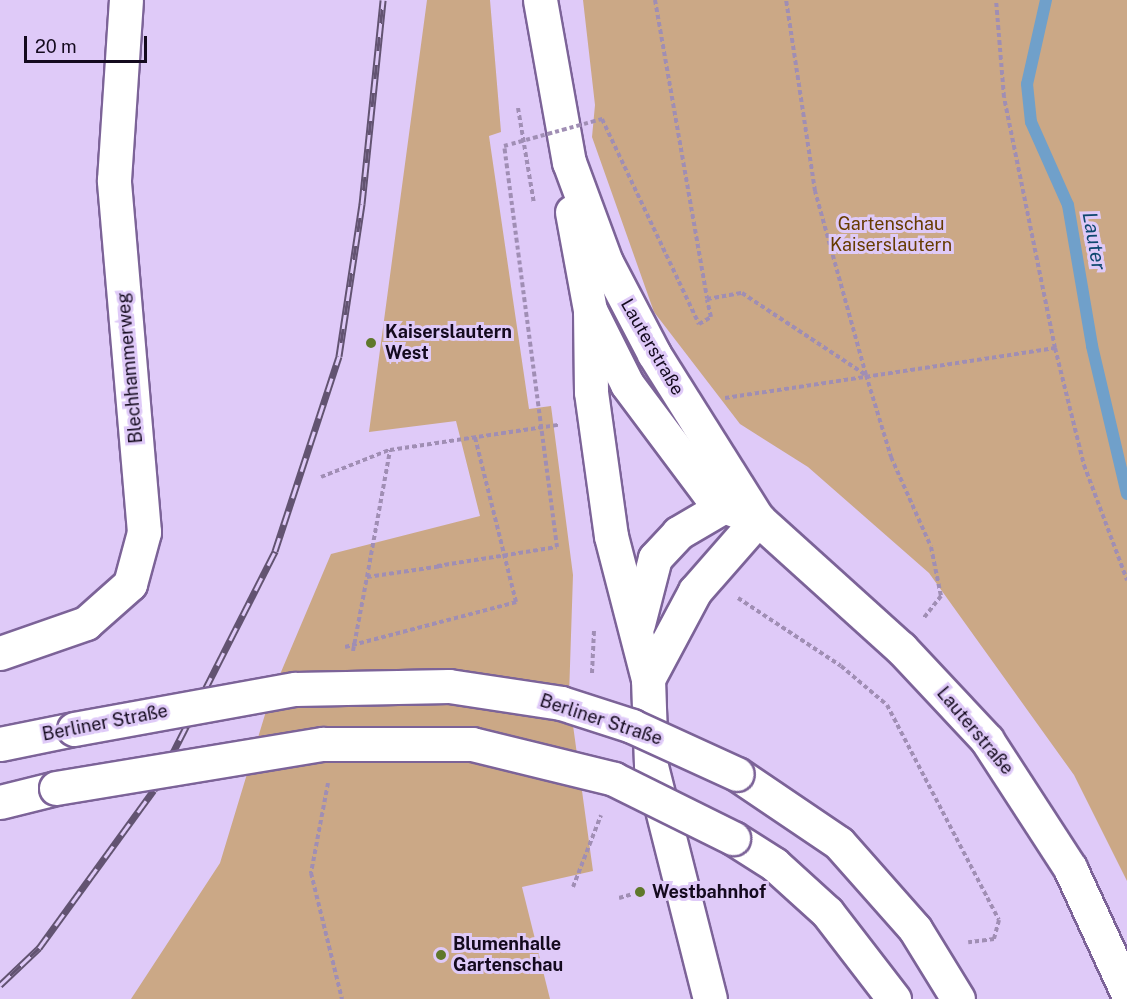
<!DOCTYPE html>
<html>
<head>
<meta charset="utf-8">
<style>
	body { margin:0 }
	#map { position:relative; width:1127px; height:999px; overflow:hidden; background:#dfcaf8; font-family:"Public Sans",sans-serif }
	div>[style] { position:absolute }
	.green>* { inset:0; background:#cba886 }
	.stream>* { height:12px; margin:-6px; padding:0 6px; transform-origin:6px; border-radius:6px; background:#70a0ca }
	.path>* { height:4px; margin-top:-2px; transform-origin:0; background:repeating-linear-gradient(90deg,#a08eb4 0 4.5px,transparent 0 7.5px) }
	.roads { filter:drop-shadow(2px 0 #7c6398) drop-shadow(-2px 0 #7c6398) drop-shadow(0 2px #7c6398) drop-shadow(0 -2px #7c6398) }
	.street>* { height:33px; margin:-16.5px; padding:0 16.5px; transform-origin:16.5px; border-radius:16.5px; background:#fff }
	.secondary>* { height:33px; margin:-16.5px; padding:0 16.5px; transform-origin:16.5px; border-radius:16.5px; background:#fff }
	.rail>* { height:7px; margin-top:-3.5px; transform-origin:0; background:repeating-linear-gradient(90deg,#dfcaf8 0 14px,#625371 0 28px); box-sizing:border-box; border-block:2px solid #625371 }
	.path-bridge>* { height:4px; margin-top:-2px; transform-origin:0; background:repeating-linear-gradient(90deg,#a08eb4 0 4.5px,transparent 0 7.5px) }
	.bridges { filter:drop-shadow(2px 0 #7c6398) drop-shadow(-2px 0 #7c6398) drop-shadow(0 2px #7c6398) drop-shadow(0 -2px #7c6398) }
	.secondary-bridge>* { height:33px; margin:-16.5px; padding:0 16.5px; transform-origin:16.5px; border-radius:16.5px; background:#fff }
	.dots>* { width:16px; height:16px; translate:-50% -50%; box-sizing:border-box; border:3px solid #dfcaf8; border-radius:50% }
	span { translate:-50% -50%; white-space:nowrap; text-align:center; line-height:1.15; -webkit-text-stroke:6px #dfcaf8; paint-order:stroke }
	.park-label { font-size:18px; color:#663b00 }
	.poi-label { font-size:18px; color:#140a1e; font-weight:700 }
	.left { translate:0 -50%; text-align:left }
	.street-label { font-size:18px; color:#140a1e }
	.water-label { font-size:20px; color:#0e476f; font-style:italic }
	.scale { position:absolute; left:24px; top:36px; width:123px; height:27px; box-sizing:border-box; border:3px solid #140a1e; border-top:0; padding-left:8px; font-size:18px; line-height:21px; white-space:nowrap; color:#140a1e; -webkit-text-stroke:4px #dfcaf8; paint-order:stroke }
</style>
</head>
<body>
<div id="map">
	<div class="green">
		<i style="clip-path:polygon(427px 0,490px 0,501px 132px,489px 136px,529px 409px,551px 406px,573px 575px,569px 696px,593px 871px,522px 887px,550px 999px,131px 999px,220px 863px,270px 698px,331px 554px,480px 516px,456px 421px,369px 432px)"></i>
		<i style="clip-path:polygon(583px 0,1127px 0,1127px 881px,1074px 775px,929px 573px,808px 467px,740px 424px,654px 312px,592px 137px,595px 105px)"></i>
	</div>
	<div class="stream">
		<i style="left:1046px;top:0;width:86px;rotate:102.7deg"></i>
		<i style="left:1027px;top:84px;width:38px;rotate:84deg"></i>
		<i style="left:1031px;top:122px;width:91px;rotate:66deg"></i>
		<i style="left:1068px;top:205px;width:143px;rotate:80.3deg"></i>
		<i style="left:1092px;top:346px;width:152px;rotate:76.7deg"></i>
	</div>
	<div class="path">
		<i style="left:655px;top:0;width:303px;rotate:80.1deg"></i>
		<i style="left:518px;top:108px;width:97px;rotate:80.5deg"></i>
		<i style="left:699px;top:324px;width:14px;rotate:-30deg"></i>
		<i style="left:711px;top:317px;width:18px;rotate:-103deg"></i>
		<i style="left:707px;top:299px;width:36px;rotate:-10deg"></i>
		<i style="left:742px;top:293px;width:149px;rotate:33.5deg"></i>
		<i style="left:866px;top:375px;width:191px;rotate:-105.5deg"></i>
		<i style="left:815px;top:191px;width:193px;rotate:-98.6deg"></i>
		<i style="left:1055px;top:348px;width:121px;rotate:76.1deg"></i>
		<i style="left:1084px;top:465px;width:123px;rotate:69.5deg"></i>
		<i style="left:866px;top:375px;width:86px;rotate:73deg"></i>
		<i style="left:891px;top:457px;width:98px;rotate:66deg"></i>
		<i style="left:931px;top:547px;width:50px;rotate:78.5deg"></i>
		<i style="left:941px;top:596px;width:29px;rotate:128deg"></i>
		<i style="left:725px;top:398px;width:334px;rotate:-8.6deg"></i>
		<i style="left:1055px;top:348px;width:256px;rotate:-101.5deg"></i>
		<i style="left:1004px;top:97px;width:97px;rotate:-94.7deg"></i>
		<i style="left:321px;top:477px;width:73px;rotate:-21.7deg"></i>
		<i style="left:367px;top:577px;width:129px;rotate:-79.7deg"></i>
		<i style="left:390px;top:450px;width:170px;rotate:-8.5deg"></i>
		<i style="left:738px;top:598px;width:123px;rotate:33.4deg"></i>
		<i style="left:841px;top:666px;width:60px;rotate:40.3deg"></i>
		<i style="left:887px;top:705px;width:242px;rotate:62.5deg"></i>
		<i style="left:999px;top:920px;width:20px;rotate:105deg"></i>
		<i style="left:994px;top:939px;width:26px;rotate:173deg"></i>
		<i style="left:345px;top:647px;width:177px;rotate:-14.7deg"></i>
		<i style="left:516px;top:602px;width:170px;rotate:-104deg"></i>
		<i style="left:353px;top:651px;width:75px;rotate:-79.3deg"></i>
		<i style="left:367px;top:577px;width:76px;rotate:-8.3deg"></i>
		<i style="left:442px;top:566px;width:5px;rotate:180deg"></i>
		<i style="left:592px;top:673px;width:43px;rotate:-87.3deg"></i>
		<i style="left:328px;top:783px;width:92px;rotate:100.7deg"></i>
		<i style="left:311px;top:873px;width:130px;rotate:76.2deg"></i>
		<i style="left:573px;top:887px;width:77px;rotate:-68.7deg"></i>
		<i style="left:619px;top:898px;width:22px;rotate:-16deg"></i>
	</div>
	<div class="roads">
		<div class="street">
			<i style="left:0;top:653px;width:91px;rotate:-19.2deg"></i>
			<i style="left:86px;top:623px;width:59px;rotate:-41.6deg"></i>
			<i style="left:130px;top:584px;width:54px;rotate:-74.9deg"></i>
			<i style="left:144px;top:532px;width:353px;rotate:-94.9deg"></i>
			<i style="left:114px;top:180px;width:180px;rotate:-86.2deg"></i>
		</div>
		<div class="secondary">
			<i style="left:540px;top:0;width:165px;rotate:79.9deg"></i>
			<i style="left:569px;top:162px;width:107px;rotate:69.7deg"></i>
			<i style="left:606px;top:262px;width:104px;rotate:62.4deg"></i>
			<i style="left:654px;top:354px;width:195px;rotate:57.8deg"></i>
			<i style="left:758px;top:519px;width:193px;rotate:42.1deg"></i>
			<i style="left:901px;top:648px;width:126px;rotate:46.9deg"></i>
			<i style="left:987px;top:740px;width:153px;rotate:57deg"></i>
			<i style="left:1070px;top:868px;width:136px;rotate:65.3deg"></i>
			<i style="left:572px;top:212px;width:100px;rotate:79.6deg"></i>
			<i style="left:590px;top:310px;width:83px;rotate:63.4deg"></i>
			<i style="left:627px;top:384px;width:139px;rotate:53.2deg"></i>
			<i style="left:710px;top:495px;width:18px;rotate:38deg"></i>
			<i style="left:724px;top:506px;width:36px;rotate:21deg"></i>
			<i style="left:590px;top:310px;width:82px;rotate:89.3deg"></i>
			<i style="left:591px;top:392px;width:145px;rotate:82.1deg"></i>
			<i style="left:611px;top:536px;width:148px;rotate:75.5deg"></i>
			<i style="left:648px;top:679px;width:87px;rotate:88deg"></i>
			<i style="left:651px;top:766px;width:240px;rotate:75.8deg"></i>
			<i style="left:638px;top:624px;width:68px;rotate:-75.6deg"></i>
			<i style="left:655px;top:558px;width:34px;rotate:-47deg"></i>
			<i style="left:678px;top:533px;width:53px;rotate:-30.4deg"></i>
			<i style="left:648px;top:679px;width:100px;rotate:-61.9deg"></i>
			<i style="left:695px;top:591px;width:96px;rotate:-48.8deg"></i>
			<i style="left:0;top:744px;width:76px;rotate:-11.5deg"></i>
			<i style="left:737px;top:774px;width:123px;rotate:34.1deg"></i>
			<i style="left:839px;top:843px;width:115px;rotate:48.5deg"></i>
			<i style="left:915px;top:929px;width:82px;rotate:58.4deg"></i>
			<i style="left:0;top:802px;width:58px;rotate:-14deg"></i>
			<i style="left:733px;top:838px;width:49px;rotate:32.4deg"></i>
			<i style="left:774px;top:864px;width:72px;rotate:42.2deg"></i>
			<i style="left:827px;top:912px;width:110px;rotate:52.4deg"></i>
		</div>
	</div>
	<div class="rail">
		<i style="left:0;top:985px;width:54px;rotate:-43.5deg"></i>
		<i style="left:39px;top:948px;width:195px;rotate:-54deg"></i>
		<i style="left:154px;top:790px;width:268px;rotate:-63.1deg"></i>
		<i style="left:275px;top:551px;width:205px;rotate:-71.8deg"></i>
		<i style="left:339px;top:356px;width:154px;rotate:-81.4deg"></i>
		<i style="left:362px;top:204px;width:205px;rotate:-84.1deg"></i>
	</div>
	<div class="path-bridge">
		<i style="left:437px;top:566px;width:121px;rotate:-9deg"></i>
		<i style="left:557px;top:547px;width:404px;rotate:-97.5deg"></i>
		<i style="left:504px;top:146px;width:102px;rotate:-15.4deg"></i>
		<i style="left:602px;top:119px;width:227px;rotate:64.7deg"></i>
	</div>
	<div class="bridges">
		<div class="secondary-bridge">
			<i style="left:74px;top:729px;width:225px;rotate:-10.3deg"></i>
			<i style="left:295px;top:689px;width:154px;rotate:-1.1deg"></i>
			<i style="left:449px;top:686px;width:113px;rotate:8.6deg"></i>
			<i style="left:561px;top:703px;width:75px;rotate:17.9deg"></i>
			<i style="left:632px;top:726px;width:115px;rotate:24.6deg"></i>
			<i style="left:56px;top:788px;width:271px;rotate:-9.4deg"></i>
			<i style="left:323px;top:744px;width:149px"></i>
			<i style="left:472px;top:744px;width:146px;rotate:13.8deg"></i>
			<i style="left:614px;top:779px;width:133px;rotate:26.4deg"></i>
		</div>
	</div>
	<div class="dots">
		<i style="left:371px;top:343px;background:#5f782b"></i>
		<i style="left:640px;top:892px;background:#5f782b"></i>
		<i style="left:441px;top:955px;background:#5f782b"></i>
	</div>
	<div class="park-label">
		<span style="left:891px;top:235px">Gartenschau<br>Kaiserslautern</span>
	</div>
	<div class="poi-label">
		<span class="left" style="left:385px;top:343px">Kaiserslautern<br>West</span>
		<span class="left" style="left:652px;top:892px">Westbahnhof</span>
		<span class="left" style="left:453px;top:955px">Blumenhalle<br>Gartenschau</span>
	</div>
	<div class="street-label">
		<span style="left:652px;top:347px;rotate:60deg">Lauterstraße</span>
		<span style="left:130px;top:368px;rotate:-95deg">Blechhammerweg</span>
		<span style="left:601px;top:720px;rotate:18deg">Berliner Straße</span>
		<span style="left:105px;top:723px;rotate:-11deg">Berliner Straße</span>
		<span style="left:975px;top:731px;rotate:50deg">Lauterstraße</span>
	</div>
	<div class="water-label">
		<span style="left:1094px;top:241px;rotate:80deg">Lauter</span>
	</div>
	<div class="scale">20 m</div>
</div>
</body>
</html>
